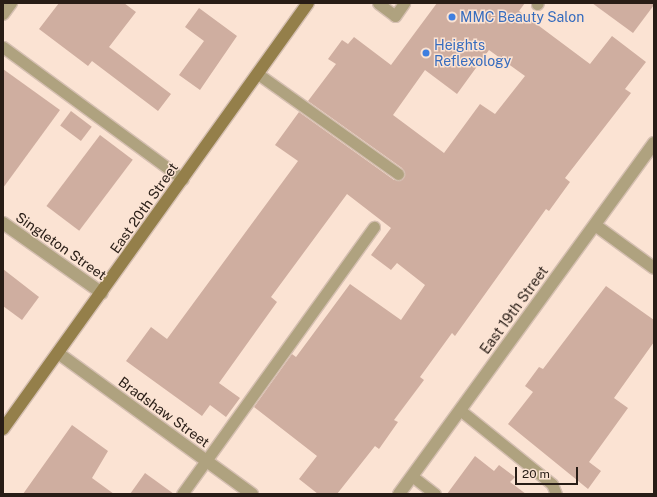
<!DOCTYPE html>
<html>
<head>
<meta charset="utf-8">
<style>
	body { margin:0 }
	#map { position:relative; width:657px; height:497px; overflow:hidden; background:#fbe3d3; font-family:"Public Sans",sans-serif }
	div>[style] { position:absolute }
	.building>* { inset:0; background:#cfaea0; transform-origin:0 0 }
	.roads { filter:drop-shadow(1px 0 #d5bfb1) drop-shadow(-1px 0 #d5bfb1) drop-shadow(0 1px #d5bfb1) drop-shadow(0 -1px #d5bfb1) }
	.lane>* { height:11px; margin:-5.5px; padding:0 5.5px; transform-origin:5.5px; border-radius:5.5px; background:#afa27f }
	.street>* { height:12px; margin:-6px; padding:0 6px; transform-origin:6px; border-radius:6px; background:#afa27f }
	.secondary>* { height:12px; margin:-6px; padding:0 6px; transform-origin:6px; border-radius:6px; background:#947f4a }
	.dots>* { width:11px; height:11px; translate:-50% -50%; box-sizing:border-box; border:2px solid #fbe3d3; border-radius:50% }
	span { translate:-50% -50%; white-space:nowrap; text-align:center; line-height:1.15; -webkit-text-stroke:3px #fbe3d3; paint-order:stroke }
	.shop-label { font-size:14px; color:#366cbe }
	.left { translate:0 -50%; text-align:left }
	.street-label { font-size:14px; color:#281d16 }
	.frame { position:absolute; inset:0; border:4px solid #281d16; pointer-events:none }
	.scale { position:absolute; left:515px; top:467px; width:63px; height:18px; box-sizing:border-box; border:2px solid #281d16; border-top:0; padding-left:5px; font-size:12px; line-height:14px; white-space:nowrap; color:#281d16; -webkit-text-stroke:3px #fbe3d3; paint-order:stroke }
</style>
</head>
<body>
<div id="map">
	<div class="building">
		<i style="clip-path:polygon(59px 3px,124px 3px,136px 12px,109px 47px,171px 94px,158px 111px,92px 61px,88px 66px,39px 29px)"></i>
		<i style="clip-path:polygon(evenodd,437px 3px,525px 3px,519px 11px,590px 64px,612px 36px,646px 62px,625px 89px,631px 93px,565px 178px,570px 182px,549px 211px,546px 209px,455px 336px,452px 333px,420px 377px,424px 380px,394px 420px,398px 422px,379px 449px,375px 446px,337px 494px,318px 494px,299px 479px,317px 456px,254px 407px,292px 354px,296px 357px,350px 284px,401px 320px,425px 285px,397px 263px,391px 270px,371px 255px,391px 228px,347px 194px,271px 297px,277px 302px,219px 383px,240px 398px,226px 417px,210px 405px,202px 416px,126px 361px,151px 327px,167px 339px,298px 161px,275px 145px,299px 112px,394px 180px,403px 178px,405px 174px,402px 168px,308px 101px,336px 64px,328px 59px,342px 40px,348px 44px,354px 37px,391px 65px,437px 3px,489px 50px,525px 76px,495px 114px,480px 104px,444px 153px,393px 115px,425px 70px,457px 94px,489px 50px)"></i>
		<i style="clip-path:polygon(592px 3px,654px 3px,654px 5px,633px 33px)"></i>
		<i style="clip-path:polygon(199px 8px,237px 36px,200px 90px,179px 75px,204px 41px,185px 27px)"></i>
		<i style="clip-path:polygon(3px 69px,60px 110px,3px 188px)"></i>
		<i style="left:71px;top:111px;width:26px;height:18px;rotate:37deg"></i>
		<i style="left:100px;top:135px;width:41px;height:89px;rotate:37deg"></i>
		<i style="clip-path:polygon(3px 269px,39px 297px,22px 320px,3px 306px)"></i>
		<i style="clip-path:polygon(606px 286px,654px 320px,654px 342px,614px 398px,628px 408px,589px 462px,601px 471px,588px 489px,508px 424px,533px 392px,525px 386px,539px 367px,543px 369px)"></i>
		<i style="clip-path:polygon(72px 425px,108px 451px,92px 478px,114px 494px,23px 494px)"></i>
		<i style="clip-path:polygon(475px 456px,494px 471px,499px 465px,515px 477px,510px 482px,526px 494px,447px 494px)"></i>
		<i style="clip-path:polygon(145px 473px,174px 494px,130px 494px)"></i>
	</div>
	<div class="roads">
		<div class="lane">
			<i style="left:378px;top:3px;width:21px;rotate:37deg"></i>
			<i style="left:395px;top:16px;width:16px;rotate:-55deg"></i>
			<i style="left:537px;top:4px;width:1px;rotate:-45deg"></i>
			<i style="left:3px;top:47px;width:223px;rotate:36.3deg"></i>
			<i style="left:258px;top:74px;width:172px;rotate:35.5deg"></i>
			<i style="left:460px;top:410px;width:118px;rotate:38.8deg"></i>
			<i style="left:552px;top:484px;width:11px;rotate:68deg"></i>
			<i style="left:412px;top:476px;width:29px;rotate:38deg"></i>
			<i style="left:182px;top:494px;width:329px;rotate:-54.3deg"></i>
		</div>
		<div class="street">
			<i style="left:3px;top:14px;width:14px;rotate:-54deg"></i>
			<i style="left:3px;top:223px;width:121px;rotate:35.3deg"></i>
			<i style="left:595px;top:225px;width:73px;rotate:36.1deg"></i>
			<i style="left:58px;top:353px;width:240px;rotate:36deg"></i>
			<i style="left:399px;top:494px;width:434px;rotate:-54deg"></i>
		</div>
		<div class="secondary">
			<i style="left:3px;top:429px;width:524px;rotate:-54.4deg"></i>
		</div>
	</div>
	<div class="dots">
		<i style="left:452px;top:17px;background:#3f7fe0"></i>
		<i style="left:426px;top:53px;background:#3f7fe0"></i>
	</div>
	<div class="shop-label">
		<span class="left" style="left:460px;top:17px">MMC Beauty Salon</span>
		<span class="left" style="left:434px;top:53px">Heights<br>Reflexology</span>
	</div>
	<div class="street-label">
		<span style="left:144px;top:208px;rotate:-55deg">East 20th Street</span>
		<span style="left:61px;top:246px;rotate:35deg">Singleton Street</span>
		<span style="left:514px;top:310px;rotate:-54deg">East 19th Street</span>
		<span style="left:164px;top:412px;rotate:36deg">Bradshaw Street</span>
	</div>
	<div class="frame"></div>
	<div class="scale">20 m</div>
</div>
</body>
</html>
